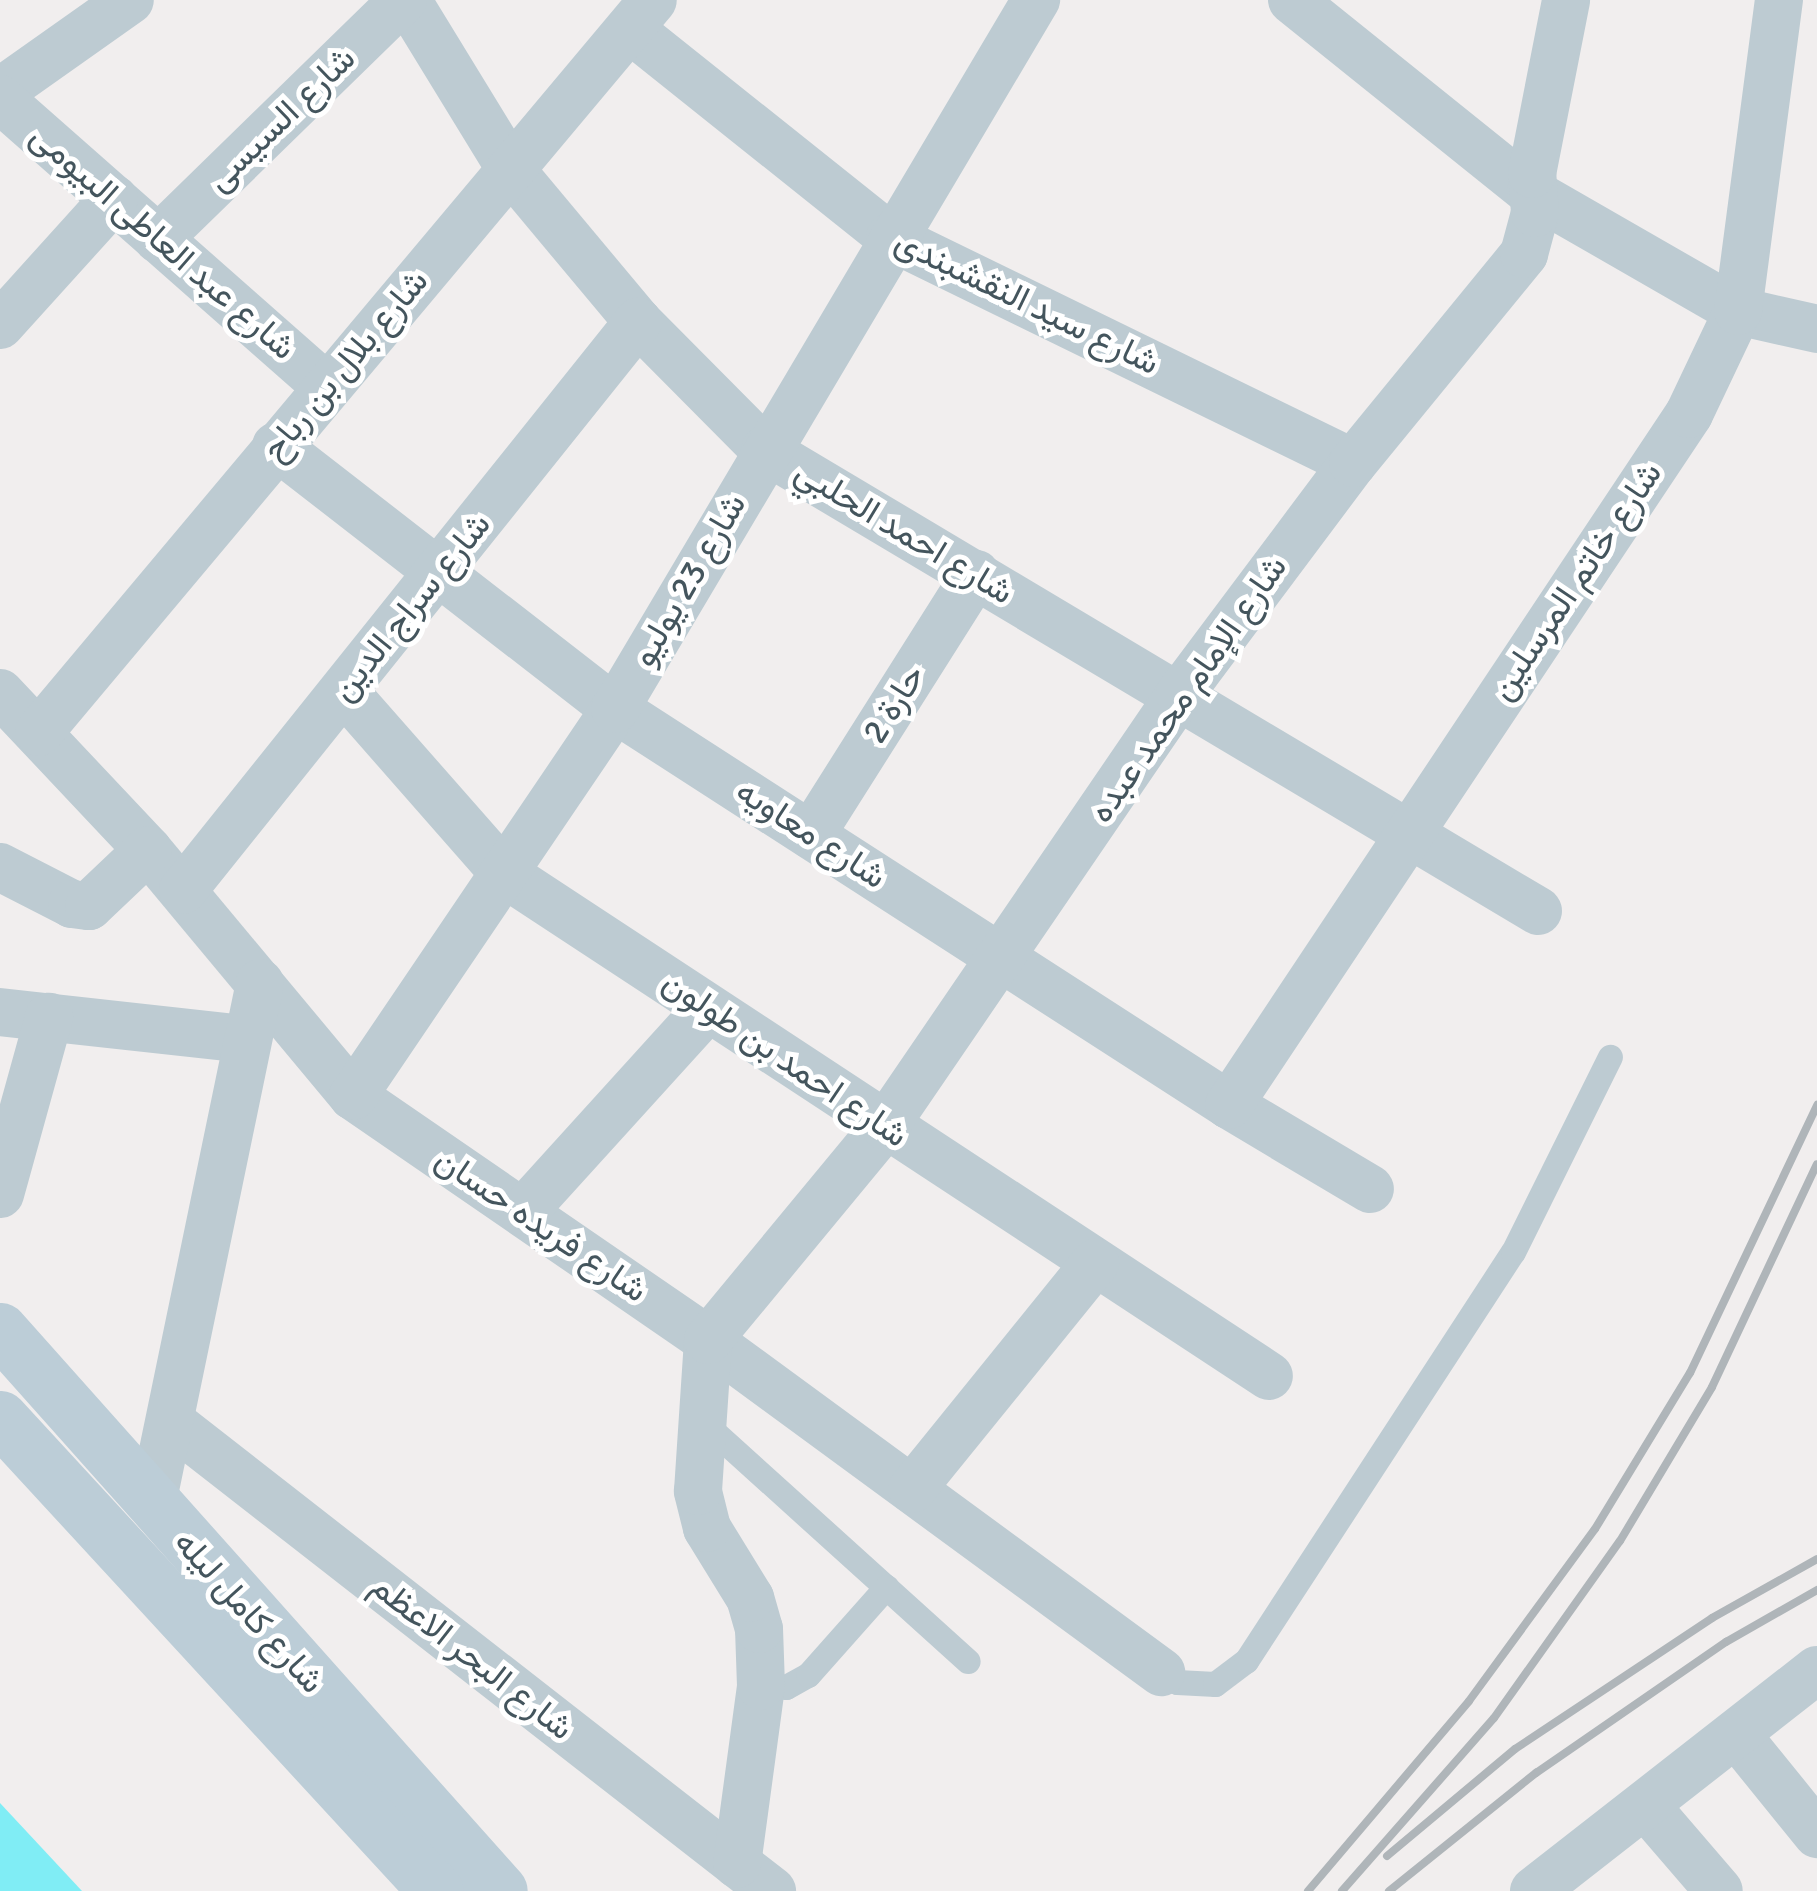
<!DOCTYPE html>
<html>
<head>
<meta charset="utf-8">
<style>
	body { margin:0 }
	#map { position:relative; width:1817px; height:1891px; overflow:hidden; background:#f1eeee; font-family:Signika,Vazirmatn,sans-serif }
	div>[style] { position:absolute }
	.water>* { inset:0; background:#80edf5 }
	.lane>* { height:25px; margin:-12.5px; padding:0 12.5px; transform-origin:12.5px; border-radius:12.5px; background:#bdcbd2 }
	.street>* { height:48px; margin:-24px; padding:0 24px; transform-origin:24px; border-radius:24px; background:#bdcbd2 }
	.secondary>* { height:55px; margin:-27.5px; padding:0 27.5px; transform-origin:27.5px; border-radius:27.5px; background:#bccdd7 }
	.rail>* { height:8px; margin:-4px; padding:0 4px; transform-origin:4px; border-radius:4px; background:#afb5b9 }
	span { translate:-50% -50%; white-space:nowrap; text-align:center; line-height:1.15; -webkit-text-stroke:10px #fff; paint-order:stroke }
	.street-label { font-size:35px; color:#44555d }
</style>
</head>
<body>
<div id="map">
	<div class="water">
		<i style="clip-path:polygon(0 1803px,82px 1891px,0 1891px)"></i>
	</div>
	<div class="lane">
		<i style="left:702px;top:1421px;width:358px;rotate:42.1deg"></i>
		<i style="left:1161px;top:1672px;width:19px;rotate:32deg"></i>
		<i style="left:1177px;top:1682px;width:38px;rotate:3deg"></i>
		<i style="left:1215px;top:1684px;width:39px;rotate:-37deg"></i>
		<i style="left:1246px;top:1661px;width:488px;rotate:-56.9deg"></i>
		<i style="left:1513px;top:1252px;width:218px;rotate:-63.6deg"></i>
		<i style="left:761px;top:1686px;width:25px;rotate:2deg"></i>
		<i style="left:786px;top:1687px;width:25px;rotate:-29deg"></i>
		<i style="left:808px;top:1675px;width:118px;rotate:-48.4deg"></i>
	</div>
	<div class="street">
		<i style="left:407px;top:0;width:199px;rotate:58.5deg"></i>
		<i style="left:511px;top:170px;width:198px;rotate:50.1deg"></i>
		<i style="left:638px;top:322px;width:180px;rotate:45.2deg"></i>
		<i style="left:765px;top:450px;width:900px;rotate:30.81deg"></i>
		<i style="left:1292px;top:0;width:307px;rotate:38.8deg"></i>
		<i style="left:1531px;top:192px;width:239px;rotate:29.9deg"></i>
		<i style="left:1738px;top:311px;width:81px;rotate:12.8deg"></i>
		<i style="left:631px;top:30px;width:332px;rotate:38.6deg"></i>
		<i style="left:890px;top:237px;width:515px;rotate:26.02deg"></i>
		<i style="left:0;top:92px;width:159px;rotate:-35.3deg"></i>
		<i style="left:0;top:99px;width:434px;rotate:41.4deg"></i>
		<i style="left:158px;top:239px;width:342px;rotate:-44.3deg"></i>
		<i style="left:0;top:325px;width:170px;rotate:-47.9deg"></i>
		<i style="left:276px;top:446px;width:429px;rotate:37.8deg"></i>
		<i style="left:615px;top:709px;width:731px;rotate:32.82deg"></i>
		<i style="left:1229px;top:1105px;width:164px;rotate:30.8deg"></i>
		<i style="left:344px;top:691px;width:244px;rotate:48.7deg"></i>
		<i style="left:505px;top:874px;width:914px;rotate:33.31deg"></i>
		<i style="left:0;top:693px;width:216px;rotate:46.7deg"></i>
		<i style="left:148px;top:850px;width:320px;rotate:50.2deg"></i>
		<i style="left:353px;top:1096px;width:431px;rotate:34.5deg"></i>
		<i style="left:708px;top:1340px;width:562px;rotate:36.24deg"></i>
		<i style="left:39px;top:732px;width:955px;rotate:-50.01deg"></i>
		<i style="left:811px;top:835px;width:309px;rotate:-57.7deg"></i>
		<i style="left:0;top:867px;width:81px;rotate:27.2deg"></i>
		<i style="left:72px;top:904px;width:17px;rotate:7deg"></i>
		<i style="left:89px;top:906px;width:81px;rotate:-43.5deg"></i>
		<i style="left:183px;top:890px;width:728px;rotate:-51.3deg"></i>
		<i style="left:0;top:1012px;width:246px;rotate:6.3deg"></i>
		<i style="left:353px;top:1096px;width:467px;rotate:-55.9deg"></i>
		<i style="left:615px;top:709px;width:825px;rotate:-59.3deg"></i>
		<i style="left:1229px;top:1105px;width:830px;rotate:-56.35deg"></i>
		<i style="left:1689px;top:414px;width:114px;rotate:-64.6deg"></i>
		<i style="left:1738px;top:311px;width:314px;rotate:-82.5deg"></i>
		<i style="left:0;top:1194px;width:184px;rotate:-74.5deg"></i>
		<i style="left:523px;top:1212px;width:275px;rotate:-47.8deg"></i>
		<i style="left:172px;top:1423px;width:761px;rotate:37.95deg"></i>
		<i style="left:912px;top:1489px;width:291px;rotate:-51deg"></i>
		<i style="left:152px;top:1504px;width:532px;rotate:-78.29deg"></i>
		<i style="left:1736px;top:1734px;width:129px;rotate:51deg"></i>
		<i style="left:1645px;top:1805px;width:113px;rotate:49.3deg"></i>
		<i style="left:737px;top:1864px;width:180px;rotate:-82.3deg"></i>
		<i style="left:761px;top:1686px;width:57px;rotate:-92deg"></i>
		<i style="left:759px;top:1629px;width:32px;rotate:-106deg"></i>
		<i style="left:750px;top:1598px;width:82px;rotate:-121.6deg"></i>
		<i style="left:707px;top:1528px;width:38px;rotate:-104deg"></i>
		<i style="left:698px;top:1491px;width:151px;rotate:-86.2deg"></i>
		<i style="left:708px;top:1340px;width:278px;rotate:-50.4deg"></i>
		<i style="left:885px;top:1126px;width:523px;rotate:-55.67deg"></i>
		<i style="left:1180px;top:694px;width:289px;rotate:-53.2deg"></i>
		<i style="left:1353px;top:463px;width:270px;rotate:-50.7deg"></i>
		<i style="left:1524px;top:254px;width:42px;rotate:-75deg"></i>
		<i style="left:1535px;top:213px;width:39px;rotate:-94deg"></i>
		<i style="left:1532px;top:174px;width:177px;rotate:-78.9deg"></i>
		<i style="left:1534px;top:1891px;width:359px;rotate:-38deg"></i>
	</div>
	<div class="secondary">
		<i style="left:0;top:1330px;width:751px;rotate:48.29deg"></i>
		<i style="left:0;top:1418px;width:643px;rotate:47.33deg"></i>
	</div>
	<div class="rail">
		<i style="left:1387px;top:1856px;width:167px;rotate:-39.9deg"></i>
		<i style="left:1515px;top:1749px;width:237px;rotate:-33.6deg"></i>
		<i style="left:1712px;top:1618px;width:120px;rotate:-29.3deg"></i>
		<i style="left:1308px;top:1891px;width:249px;rotate:-49.7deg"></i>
		<i style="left:1469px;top:1701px;width:213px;rotate:-53.8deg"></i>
		<i style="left:1595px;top:1529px;width:183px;rotate:-58.7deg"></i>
		<i style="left:1690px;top:1373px;width:297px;rotate:-64.6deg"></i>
		<i style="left:1342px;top:1891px;width:230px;rotate:-48.7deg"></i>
		<i style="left:1494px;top:1718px;width:217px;rotate:-54.6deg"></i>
		<i style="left:1620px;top:1541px;width:179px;rotate:-59.1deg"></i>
		<i style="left:1712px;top:1387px;width:246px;rotate:-64.8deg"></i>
		<i style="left:1389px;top:1891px;width:189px;rotate:-38.8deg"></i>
		<i style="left:1536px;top:1773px;width:231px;rotate:-34.6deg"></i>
		<i style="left:1726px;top:1642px;width:105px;rotate:-29.7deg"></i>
	</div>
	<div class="street-label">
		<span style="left:281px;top:119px;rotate:-44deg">شارع السيسى</span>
		<span style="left:163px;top:242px;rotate:41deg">شارع عبد العاطى البيومى</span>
		<span style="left:1027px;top:302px;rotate:26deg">شارع سيد النقشبندى</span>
		<span style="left:345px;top:365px;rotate:-50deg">شارع بلال بن رباح</span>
		<span style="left:904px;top:532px;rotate:31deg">شارع احمد الحلبي</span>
		<span style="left:689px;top:580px;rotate:-60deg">شارع 23 يوليو</span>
		<span style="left:1576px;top:581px;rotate:-56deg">شارع خاتم المرسلين</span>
		<span style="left:411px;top:607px;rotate:-51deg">شارع سراج الدين</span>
		<span style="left:1188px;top:689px;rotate:-55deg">شارع الإمام محمد عبده</span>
		<span style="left:894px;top:704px;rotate:-58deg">حارة 2</span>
		<span style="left:811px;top:834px;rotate:33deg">شارع معاويه</span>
		<span style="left:785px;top:1059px;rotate:34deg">شارع احمد بن طولون</span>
		<span style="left:541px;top:1225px;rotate:34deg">شارع فريده حسان</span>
		<span style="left:249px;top:1612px;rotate:48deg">شارع كامل ليله</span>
		<span style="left:472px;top:1657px;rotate:38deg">شارع البحر الاعظم</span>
	</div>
</div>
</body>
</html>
